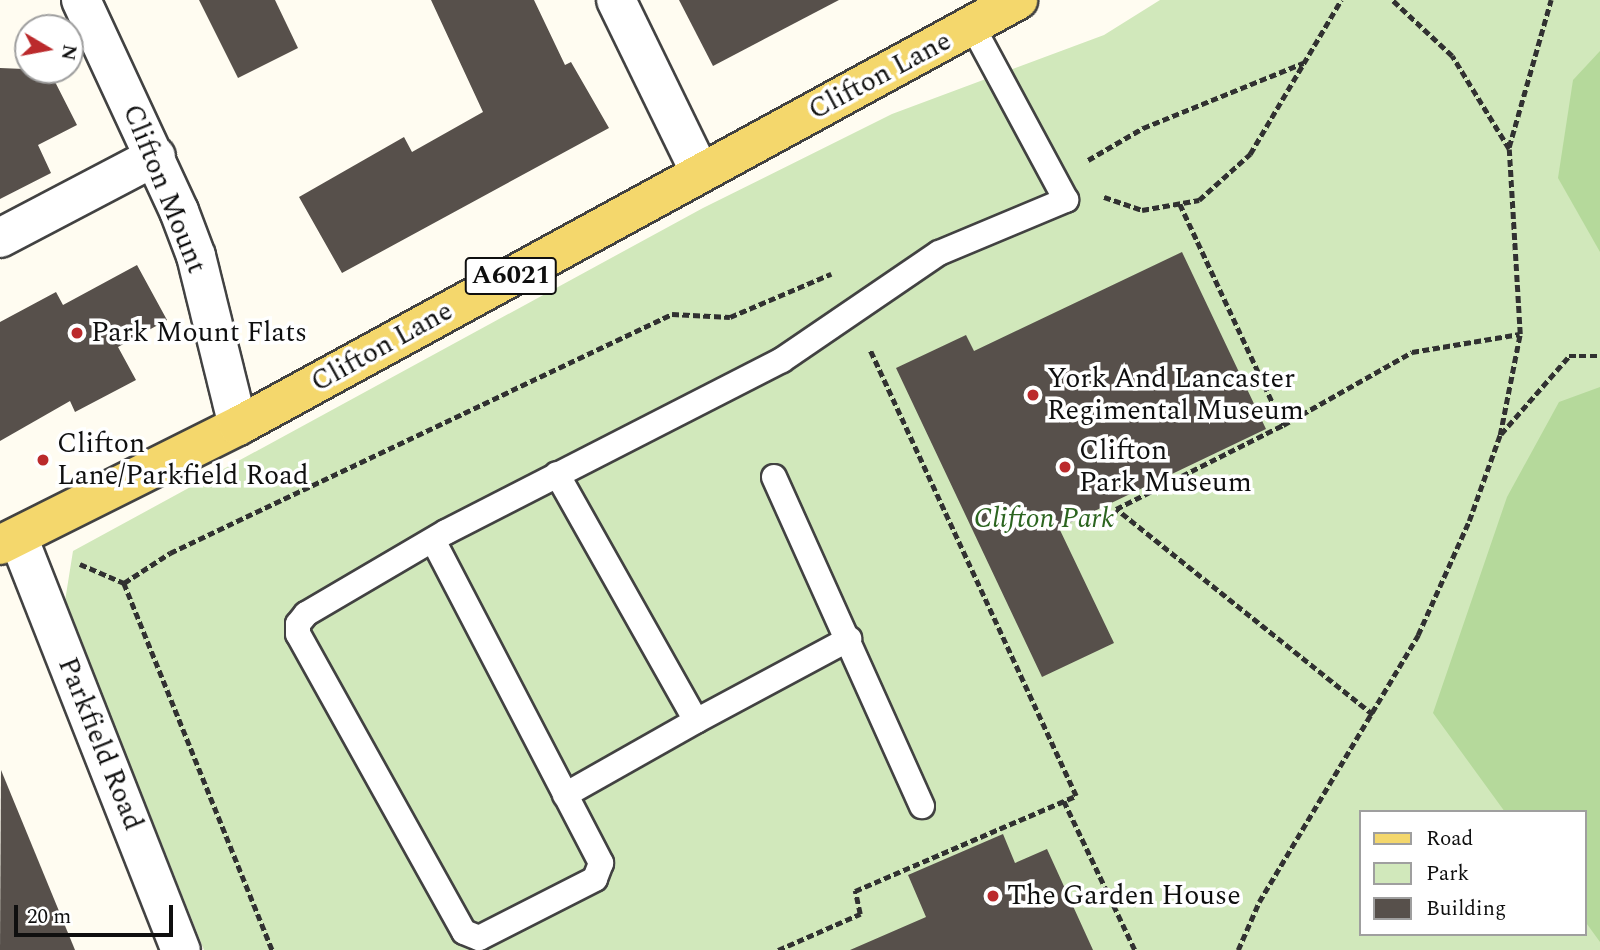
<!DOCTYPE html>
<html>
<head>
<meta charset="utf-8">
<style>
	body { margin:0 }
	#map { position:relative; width:1600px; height:950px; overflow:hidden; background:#fffcf1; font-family:Spectral,serif }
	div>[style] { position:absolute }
	.green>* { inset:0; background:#d1e8bb }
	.forest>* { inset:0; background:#b5d99b }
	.building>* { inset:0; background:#57504b }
	.path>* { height:4.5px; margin-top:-2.25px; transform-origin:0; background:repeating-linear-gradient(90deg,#313131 0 7px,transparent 0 10.5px) }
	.roads { filter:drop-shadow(2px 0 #424242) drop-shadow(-2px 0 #424242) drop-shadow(0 2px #424242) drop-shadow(0 -2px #424242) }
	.lane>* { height:24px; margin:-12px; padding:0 12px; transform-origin:12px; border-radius:12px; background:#fff }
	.street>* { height:38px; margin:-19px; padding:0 19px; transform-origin:19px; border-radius:19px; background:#fff }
	.primary>* { height:38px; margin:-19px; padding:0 19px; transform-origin:19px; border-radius:19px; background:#f4d76c }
	.dots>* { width:19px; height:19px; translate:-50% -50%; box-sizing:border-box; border:4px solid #fff; border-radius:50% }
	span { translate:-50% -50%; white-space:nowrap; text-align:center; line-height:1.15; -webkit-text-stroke:7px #fff; paint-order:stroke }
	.shield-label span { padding:2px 5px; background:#fff; border:2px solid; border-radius:5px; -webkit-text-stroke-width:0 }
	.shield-label { font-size:26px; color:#0f0f0f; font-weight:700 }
	.street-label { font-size:28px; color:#0f0f0f }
	.poi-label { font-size:28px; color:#0f0f0f }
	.left { translate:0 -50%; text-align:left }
	.park-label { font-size:28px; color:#2c6520; font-style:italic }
	.legend { position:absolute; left:1359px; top:810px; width:228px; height:126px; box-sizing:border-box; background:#fff; border:2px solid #9f9f9f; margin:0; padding:9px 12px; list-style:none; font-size:21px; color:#0f0f0f }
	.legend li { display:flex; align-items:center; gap:14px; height:35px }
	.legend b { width:35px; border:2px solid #9f9f9f }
	.north { position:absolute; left:14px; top:14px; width:70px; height:70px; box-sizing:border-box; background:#fff; border:2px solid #9f9f9f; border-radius:50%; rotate:100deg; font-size:19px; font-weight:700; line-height:28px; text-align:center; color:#0f0f0f }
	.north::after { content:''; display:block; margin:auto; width:24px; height:32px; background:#bb2a2c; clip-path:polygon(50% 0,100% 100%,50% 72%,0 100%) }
	.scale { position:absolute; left:14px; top:905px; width:159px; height:32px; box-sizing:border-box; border:4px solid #0f0f0f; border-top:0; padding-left:9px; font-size:21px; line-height:24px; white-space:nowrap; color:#0f0f0f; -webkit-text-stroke:5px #fff; paint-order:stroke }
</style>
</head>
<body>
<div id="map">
	<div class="green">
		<i style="clip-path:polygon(evenodd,1160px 0,1600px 0,1600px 950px,204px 950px,65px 601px,73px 551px,703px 208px,892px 114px,1104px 35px,1160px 0,1360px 812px,1584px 812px,1584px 934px,1360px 934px,1360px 812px)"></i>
	</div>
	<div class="forest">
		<i style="clip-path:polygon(1600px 51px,1600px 252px,1558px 178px,1573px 80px)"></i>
		<i style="clip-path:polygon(1600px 387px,1600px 942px,1584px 920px,1584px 812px,1505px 812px,1433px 713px,1507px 497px,1559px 402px)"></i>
	</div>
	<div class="building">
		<i style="clip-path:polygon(199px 0,275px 0,298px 48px,238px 78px)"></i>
		<i style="clip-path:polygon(431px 0,534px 0,565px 65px,571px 62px,609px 128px,342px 273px,299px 197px,404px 137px,412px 152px,483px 112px)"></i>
		<i style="clip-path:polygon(679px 0,839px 0,713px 66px)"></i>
		<i style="clip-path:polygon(0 68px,49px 70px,77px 125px,38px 145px,51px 173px,0 199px)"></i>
		<i style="clip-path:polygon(1182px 252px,1266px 429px,1059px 528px,1114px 643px,1042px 677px,896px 368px,966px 335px,974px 351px)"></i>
		<i style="clip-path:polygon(137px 265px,167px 320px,118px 347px,136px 380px,75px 412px,70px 401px,0 441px,0 322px,56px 292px,63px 305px)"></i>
		<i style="clip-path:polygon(1px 770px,75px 950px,0 950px)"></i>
		<i style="clip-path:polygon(1003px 834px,1015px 863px,1047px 849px,1093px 950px,850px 950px,926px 917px,908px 875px)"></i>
	</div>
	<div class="path">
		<i style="left:1509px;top:147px;width:153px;rotate:-74.1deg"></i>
		<i style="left:1088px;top:160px;width:64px;rotate:-30.2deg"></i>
		<i style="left:1143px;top:128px;width:173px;rotate:-22.1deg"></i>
		<i style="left:1104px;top:197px;width:40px;rotate:18.9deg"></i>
		<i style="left:1142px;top:210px;width:58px;rotate:-10deg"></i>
		<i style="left:1199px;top:200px;width:69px;rotate:-42deg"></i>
		<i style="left:1250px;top:154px;width:179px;rotate:-59.4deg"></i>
		<i style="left:1180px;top:204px;width:244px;rotate:65deg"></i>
		<i style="left:1501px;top:434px;width:103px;rotate:-48.9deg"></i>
		<i style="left:1569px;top:356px;width:31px"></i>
		<i style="left:80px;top:564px;width:48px;rotate:23.4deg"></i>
		<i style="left:124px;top:583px;width:55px;rotate:-33.1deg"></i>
		<i style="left:170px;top:553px;width:556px;rotate:-25.46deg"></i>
		<i style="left:672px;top:314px;width:58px;rotate:3deg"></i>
		<i style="left:730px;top:317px;width:110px;rotate:-23.1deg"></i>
		<i style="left:124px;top:583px;width:396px;rotate:68deg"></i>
		<i style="left:1373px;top:715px;width:329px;rotate:-141.3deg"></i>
		<i style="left:1116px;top:509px;width:187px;rotate:-26.7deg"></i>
		<i style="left:1283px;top:425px;width:148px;rotate:-29.5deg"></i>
		<i style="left:1412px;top:352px;width:109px;rotate:-9.5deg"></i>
		<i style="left:1064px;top:801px;width:165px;rotate:64.5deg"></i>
		<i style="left:778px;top:950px;width:90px;rotate:-23.7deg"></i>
		<i style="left:860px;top:914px;width:24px;rotate:-102deg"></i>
		<i style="left:855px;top:891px;width:241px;rotate:-23.3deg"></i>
		<i style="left:1076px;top:796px;width:493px;rotate:-114.8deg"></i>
		<i style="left:1238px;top:950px;width:52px;rotate:-66.4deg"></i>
		<i style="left:1259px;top:902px;width:311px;rotate:-59.2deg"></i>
		<i style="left:1418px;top:635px;width:125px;rotate:-65.9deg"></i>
		<i style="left:1469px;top:521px;width:91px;rotate:-70.2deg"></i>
		<i style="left:1500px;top:435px;width:103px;rotate:-78.8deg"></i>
		<i style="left:1520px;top:334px;width:185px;rotate:-93.4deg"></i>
		<i style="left:1509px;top:149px;width:109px;rotate:-121.5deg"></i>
		<i style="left:1452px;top:56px;width:82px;rotate:-137deg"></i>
	</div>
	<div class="roads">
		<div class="lane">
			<i style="left:557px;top:474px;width:283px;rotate:60.6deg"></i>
			<i style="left:696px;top:721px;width:174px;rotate:-28.2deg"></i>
			<i style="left:774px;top:477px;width:361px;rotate:65.8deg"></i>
			<i style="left:434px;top:542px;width:362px;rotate:62.5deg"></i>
			<i style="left:601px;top:863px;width:17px;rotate:111deg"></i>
			<i style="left:595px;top:879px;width:130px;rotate:153deg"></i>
			<i style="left:479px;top:938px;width:16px;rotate:-158deg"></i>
			<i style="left:464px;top:932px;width:341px;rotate:-119.1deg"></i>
			<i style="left:298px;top:634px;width:10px;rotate:-90deg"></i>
			<i style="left:298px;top:624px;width:13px;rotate:-51deg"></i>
			<i style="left:306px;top:614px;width:162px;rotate:-30.4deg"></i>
			<i style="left:446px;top:532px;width:377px;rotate:-27.1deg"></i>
			<i style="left:782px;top:360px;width:190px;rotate:-34.3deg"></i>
			<i style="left:939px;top:253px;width:138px;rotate:-22.7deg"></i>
			<i style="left:1066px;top:200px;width:196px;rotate:-118.3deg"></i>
			<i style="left:565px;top:795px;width:150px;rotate:-29.5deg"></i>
		</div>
		<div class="street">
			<i style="left:81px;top:0;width:233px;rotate:65.1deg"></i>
			<i style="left:179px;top:211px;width:48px;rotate:69.3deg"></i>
			<i style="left:196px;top:256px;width:175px;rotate:76.1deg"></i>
			<i style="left:616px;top:0;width:191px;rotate:64deg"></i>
			<i style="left:0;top:238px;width:176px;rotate:-27.7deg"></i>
			<i style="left:18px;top:537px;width:444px;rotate:68.5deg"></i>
		</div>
		<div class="primary">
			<i style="left:0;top:545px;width:266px;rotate:-26.6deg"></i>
			<i style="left:238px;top:426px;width:889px;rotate:-28.64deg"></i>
		</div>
	</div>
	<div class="dots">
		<i style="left:77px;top:333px;background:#bb2a2c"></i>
		<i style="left:1033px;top:395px;background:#bb2a2c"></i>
		<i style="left:43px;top:460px;background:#bb2a2c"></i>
		<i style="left:1065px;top:467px;background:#bb2a2c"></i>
		<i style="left:993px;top:896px;background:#bb2a2c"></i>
	</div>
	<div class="shield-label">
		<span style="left:511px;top:276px">A6021</span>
	</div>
	<div class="street-label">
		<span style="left:880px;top:76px;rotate:-28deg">Clifton Lane</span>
		<span style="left:164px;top:189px;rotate:68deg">Clifton Mount</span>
		<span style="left:382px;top:347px;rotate:-29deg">Clifton Lane</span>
		<span style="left:100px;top:744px;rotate:68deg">Parkfield Road</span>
	</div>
	<div class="poi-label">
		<span class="left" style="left:91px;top:333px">Park Mount Flats</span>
		<span class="left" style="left:1047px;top:395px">York And Lancaster<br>Regimental Museum</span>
		<span class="left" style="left:57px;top:460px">Clifton<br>Lane/Parkfield Road</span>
		<span class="left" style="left:1079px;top:467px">Clifton<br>Park Museum</span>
		<span class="left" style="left:1007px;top:896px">The Garden House</span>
	</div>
	<div class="park-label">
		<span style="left:1044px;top:519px">Clifton Park</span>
	</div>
	<ul class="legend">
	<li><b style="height:9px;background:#f4d76c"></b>Road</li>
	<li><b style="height:19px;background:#d1e8bb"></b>Park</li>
	<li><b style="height:19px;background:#57504b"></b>Building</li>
	</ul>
	<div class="north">N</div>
	<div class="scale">20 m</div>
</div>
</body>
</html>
